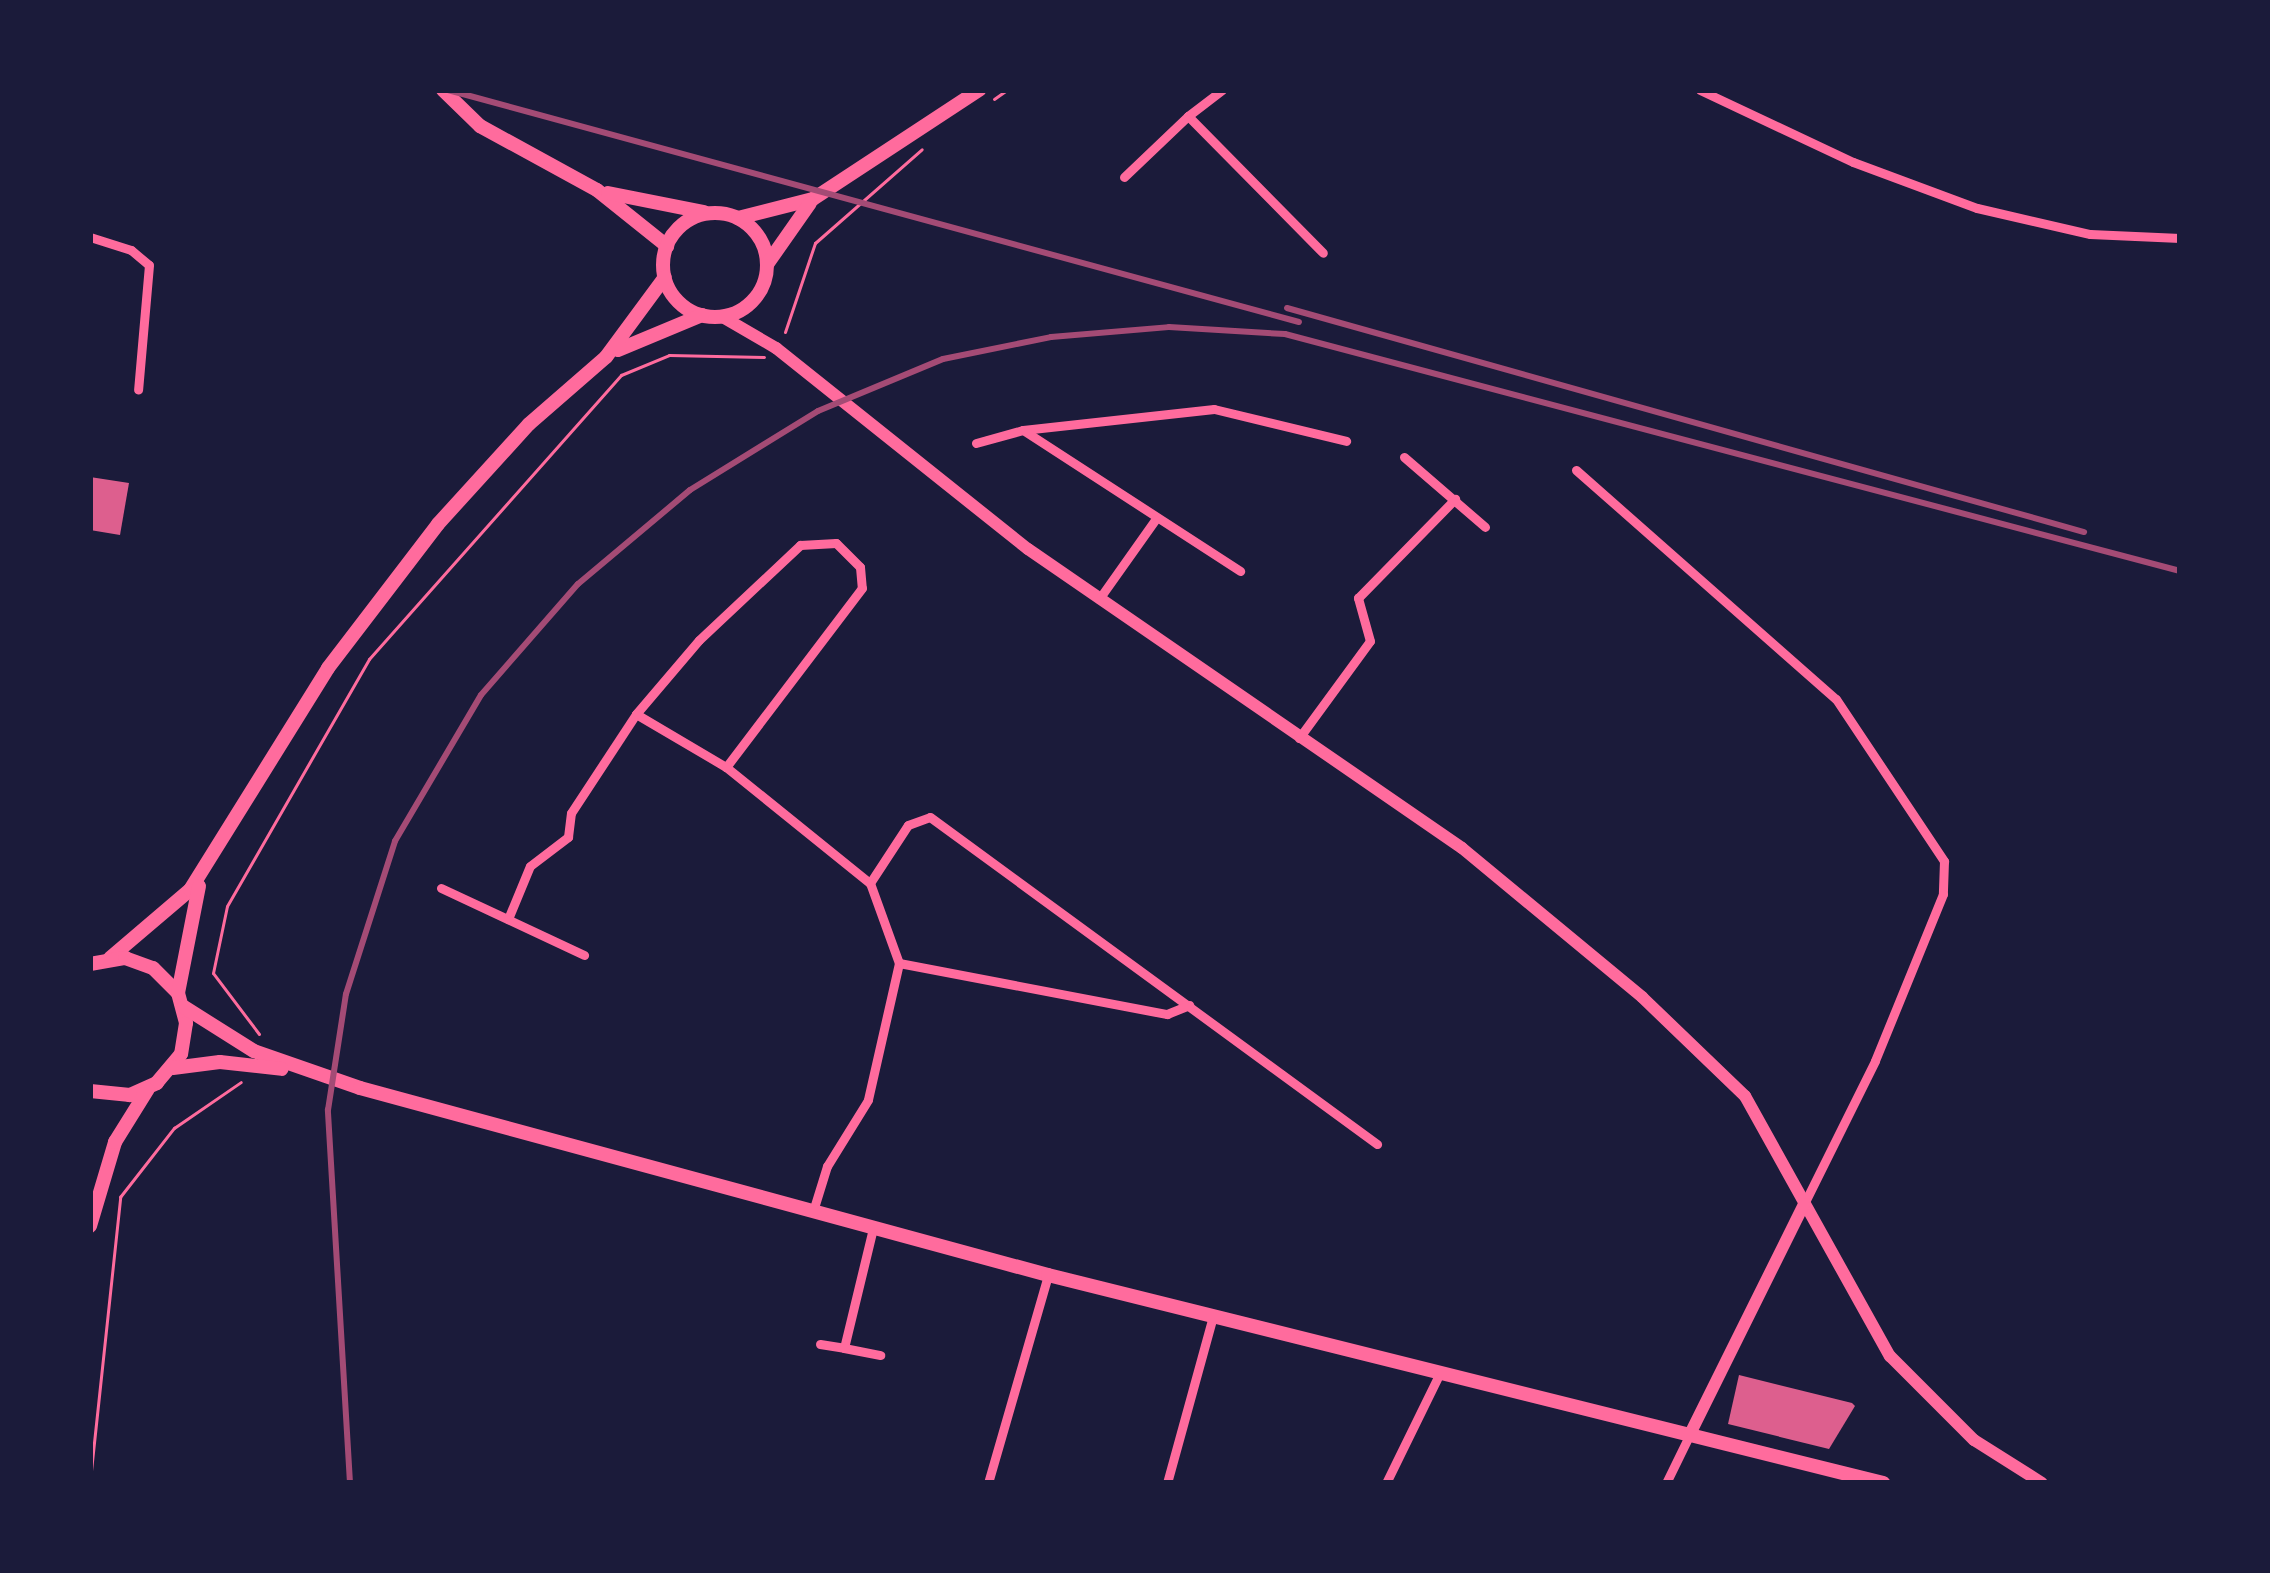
<!DOCTYPE html>
<html>
<head>
<meta charset="utf-8">
<style>
	body { margin:0 }
	#map { position:relative; width:2270px; height:1573px; overflow:hidden; background:#1b1b3a; font-family:Helvetica,sans-serif }
	div>[style] { position:absolute }
	.building>* { inset:0; background:#dd5f8e }
	.path>* { height:3px; margin:-1.5px; padding:0 1.5px; transform-origin:1.5px; border-radius:1.5px; background:#ff6b9d }
	.minor>* { height:9px; margin:-4.5px; padding:0 4.5px; transform-origin:4.5px; border-radius:4.5px; background:#ff6b9d }
	.tertiary>* { height:12px; margin:-6px; padding:0 6px; transform-origin:6px; border-radius:6px; background:#ff6b9d }
	.secondary>* { height:14px; margin:-7px; padding:0 7px; transform-origin:7px; border-radius:7px; background:#ff6b9d }
	.secondary>.ring { margin:-7px; padding:0; box-sizing:content-box; background:none; border:14px solid #ff6b9d; border-radius:50% }
	.rail>* { height:6px; margin:-3px; padding:0 3px; transform-origin:3px; border-radius:3px; background:#a44b75 }
	span { translate:-50% -50%; white-space:nowrap; text-align:center; line-height:1.15; -webkit-text-stroke:12px #1b1b3a; paint-order:stroke }
	.frame { position:absolute; inset:0; border:93px solid #1b1b3a; pointer-events:none }
</style>
</head>
<body>
<div id="map">
	<div class="building">
		<i style="clip-path:polygon(90px 477px,129px 483px,120px 535px,90px 530px)"></i>
		<i style="clip-path:polygon(1739px 1375px,1852px 1403px,1855px 1406px,1829px 1449px,1728px 1424px)"></i>
	</div>
	<div class="path">
		<i style="left:994px;top:99px;width:16px;rotate:-35deg"></i>
		<i style="left:785px;top:332px;width:94px;rotate:-71.4deg"></i>
		<i style="left:815px;top:243px;width:142px;rotate:-41.3deg"></i>
		<i style="left:259px;top:1034px;width:76px;rotate:-127deg"></i>
		<i style="left:213px;top:973px;width:68px;rotate:-78.2deg"></i>
		<i style="left:227px;top:906px;width:285px;rotate:-60.1deg"></i>
		<i style="left:369px;top:659px;width:380px;rotate:-48.4deg"></i>
		<i style="left:621px;top:375px;width:52px;rotate:-22.6deg"></i>
		<i style="left:669px;top:355px;width:95px;rotate:1.2deg"></i>
		<i style="left:90px;top:1480px;width:285px;rotate:-83.9deg"></i>
		<i style="left:120px;top:1197px;width:88px;rotate:-52deg"></i>
		<i style="left:174px;top:1128px;width:81px;rotate:-34.5deg"></i>
	</div>
	<div class="minor">
		<i style="left:1222px;top:90px;width:43px;rotate:142.6deg"></i>
		<i style="left:1188px;top:116px;width:192px;rotate:45.4deg"></i>
		<i style="left:1700px;top:90px;width:169px;rotate:25.2deg"></i>
		<i style="left:1853px;top:162px;width:132px;rotate:20.4deg"></i>
		<i style="left:1977px;top:208px;width:116px;rotate:13deg"></i>
		<i style="left:2090px;top:234px;width:90px;rotate:2.5deg"></i>
		<i style="left:1124px;top:177px;width:88px;rotate:-43.6deg"></i>
		<i style="left:90px;top:237px;width:43px;rotate:17.6deg"></i>
		<i style="left:131px;top:250px;width:23px;rotate:40deg"></i>
		<i style="left:149px;top:265px;width:125px;rotate:95deg"></i>
		<i style="left:1023px;top:430px;width:192px;rotate:-6.3deg"></i>
		<i style="left:1214px;top:409px;width:136px;rotate:13.6deg"></i>
		<i style="left:976px;top:443px;width:49px;rotate:-15.5deg"></i>
		<i style="left:1023px;top:430px;width:259px;rotate:33deg"></i>
		<i style="left:1404px;top:457px;width:107px;rotate:40.8deg"></i>
		<i style="left:1576px;top:470px;width:346px;rotate:41.4deg"></i>
		<i style="left:1836px;top:699px;width:195px;rotate:56.3deg"></i>
		<i style="left:1944px;top:861px;width:33px;rotate:92deg"></i>
		<i style="left:1943px;top:894px;width:180px;rotate:112.2deg"></i>
		<i style="left:1875px;top:1061px;width:160px;rotate:116.4deg"></i>
		<i style="left:1099px;top:599px;width:97px;rotate:-54.7deg"></i>
		<i style="left:636px;top:714px;width:104px;rotate:30.5deg"></i>
		<i style="left:726px;top:767px;width:185px;rotate:38.9deg"></i>
		<i style="left:870px;top:883px;width:85px;rotate:70.1deg"></i>
		<i style="left:899px;top:963px;width:140px;rotate:102.8deg"></i>
		<i style="left:868px;top:1100px;width:78px;rotate:121.8deg"></i>
		<i style="left:827px;top:1166px;width:44px;rotate:107.2deg"></i>
		<i style="left:1299px;top:738px;width:120px;rotate:-53.8deg"></i>
		<i style="left:1370px;top:641px;width:45px;rotate:-105.6deg"></i>
		<i style="left:1358px;top:598px;width:139px;rotate:-45.6deg"></i>
		<i style="left:870px;top:883px;width:69px;rotate:-56.8deg"></i>
		<i style="left:908px;top:825px;width:23px;rotate:-20deg"></i>
		<i style="left:930px;top:817px;width:554px;rotate:36.19deg"></i>
		<i style="left:441px;top:888px;width:158px;rotate:25.1deg"></i>
		<i style="left:508px;top:919px;width:57px;rotate:-67.5deg"></i>
		<i style="left:530px;top:866px;width:48px;rotate:-37.3deg"></i>
		<i style="left:568px;top:837px;width:24px;rotate:-83deg"></i>
		<i style="left:571px;top:813px;width:118px;rotate:-56.7deg"></i>
		<i style="left:636px;top:714px;width:97px;rotate:-49.6deg"></i>
		<i style="left:699px;top:640px;width:139px;rotate:-43.2deg"></i>
		<i style="left:800px;top:545px;width:36px;rotate:-3deg"></i>
		<i style="left:836px;top:543px;width:34px;rotate:45deg"></i>
		<i style="left:860px;top:567px;width:21px;rotate:85deg"></i>
		<i style="left:862px;top:588px;width:225px;rotate:127.2deg"></i>
		<i style="left:899px;top:963px;width:273px;rotate:10.8deg"></i>
		<i style="left:1167px;top:1014px;width:24px;rotate:-22deg"></i>
		<i style="left:820px;top:1344px;width:24px;rotate:9deg"></i>
		<i style="left:844px;top:1348px;width:123px;rotate:-76.4deg"></i>
		<i style="left:844px;top:1348px;width:37px;rotate:11deg"></i>
		<i style="left:988px;top:1483px;width:216px;rotate:-73.9deg"></i>
		<i style="left:1167px;top:1483px;width:173px;rotate:-74.6deg"></i>
		<i style="left:1386px;top:1483px;width:123px;rotate:-63.9deg"></i>
		<i style="left:1666px;top:1483px;width:52px;rotate:-63.9deg"></i>
	</div>
	<div class="tertiary">
		<i style="left:721px;top:316px;width:64px;rotate:30.2deg"></i>
		<i style="left:776px;top:348px;width:322px;rotate:38.6deg"></i>
		<i style="left:1028px;top:549px;width:527px;rotate:34.56deg"></i>
		<i style="left:1462px;top:848px;width:234px;rotate:39.6deg"></i>
		<i style="left:1642px;top:997px;width:143px;rotate:43.9deg"></i>
		<i style="left:1745px;top:1096px;width:298px;rotate:60.9deg"></i>
		<i style="left:1890px;top:1356px;width:119px;rotate:45deg"></i>
		<i style="left:1974px;top:1440px;width:80px;rotate:32.3deg"></i>
		<i style="left:1689px;top:1436px;width:259px;rotate:-63.6deg"></i>
	</div>
	<div class="secondary">
		<i style="left:443px;top:90px;width:52px;rotate:44.2deg"></i>
		<i style="left:480px;top:126px;width:133px;rotate:28.7deg"></i>
		<i style="left:597px;top:190px;width:90px;rotate:38.7deg"></i>
		<i style="left:608px;top:193px;width:98px;rotate:11.2deg"></i>
		<i class="ring" style="left:663px;top:213px;width:90px;height:90px"></i>
		<i style="left:738px;top:218px;width:77px;rotate:-14.2deg"></i>
		<i style="left:813px;top:199px;width:199px;rotate:-33.3deg"></i>
		<i style="left:768px;top:263px;width:73px;rotate:-55deg"></i>
		<i style="left:618px;top:350px;width:91px;rotate:-22.6deg"></i>
		<i style="left:110px;top:958px;width:105px;rotate:-40.4deg"></i>
		<i style="left:190px;top:890px;width:261px;rotate:-58.1deg"></i>
		<i style="left:328px;top:668px;width:181px;rotate:-52.6deg"></i>
		<i style="left:438px;top:524px;width:135px;rotate:-47.7deg"></i>
		<i style="left:529px;top:424px;width:102px;rotate:-41deg"></i>
		<i style="left:606px;top:357px;width:99px;rotate:-53.6deg"></i>
		<i style="left:90px;top:964px;width:36px;rotate:-10deg"></i>
		<i style="left:125px;top:958px;width:30px;rotate:20deg"></i>
		<i style="left:153px;top:968px;width:35px;rotate:45deg"></i>
		<i style="left:178px;top:993px;width:31px;rotate:75deg"></i>
		<i style="left:186px;top:1023px;width:31px;rotate:99deg"></i>
		<i style="left:181px;top:1054px;width:38px;rotate:130deg"></i>
		<i style="left:157px;top:1083px;width:30px;rotate:156deg"></i>
		<i style="left:130px;top:1095px;width:40px;rotate:-174.3deg"></i>
		<i style="left:178px;top:993px;width:109px;rotate:-78.9deg"></i>
		<i style="left:184px;top:1007px;width:83px;rotate:32.2deg"></i>
		<i style="left:254px;top:1051px;width:112px;rotate:19.2deg"></i>
		<i style="left:360px;top:1088px;width:713px;rotate:15.21deg"></i>
		<i style="left:1048px;top:1275px;width:861px;rotate:13.99deg"></i>
		<i style="left:173px;top:1068px;width:47px;rotate:-7.3deg"></i>
		<i style="left:220px;top:1062px;width:62px;rotate:6.4deg"></i>
		<i style="left:90px;top:1226px;width:88px;rotate:-73.4deg"></i>
		<i style="left:115px;top:1142px;width:62px;rotate:-58.1deg"></i>
	</div>
	<div class="rail">
		<i style="left:448px;top:90px;width:882px;rotate:15.25deg"></i>
		<i style="left:1287px;top:308px;width:828px;rotate:15.7deg"></i>
		<i style="left:350px;top:1483px;width:374px;rotate:-93.4deg"></i>
		<i style="left:328px;top:1110px;width:117px;rotate:-81.2deg"></i>
		<i style="left:346px;top:994px;width:161px;rotate:-72.2deg"></i>
		<i style="left:395px;top:841px;width:169px;rotate:-59.5deg"></i>
		<i style="left:481px;top:695px;width:147px;rotate:-48.9deg"></i>
		<i style="left:578px;top:584px;width:146px;rotate:-40deg"></i>
		<i style="left:690px;top:490px;width:150px;rotate:-31.7deg"></i>
		<i style="left:818px;top:411px;width:135px;rotate:-22.6deg"></i>
		<i style="left:943px;top:359px;width:110px;rotate:-11.5deg"></i>
		<i style="left:1051px;top:337px;width:118px;rotate:-4.8deg"></i>
		<i style="left:1169px;top:327px;width:116px;rotate:3.5deg"></i>
		<i style="left:1285px;top:334px;width:926px;rotate:14.83deg"></i>
	</div>
	<div class="frame"></div>
</div>
</body>
</html>
